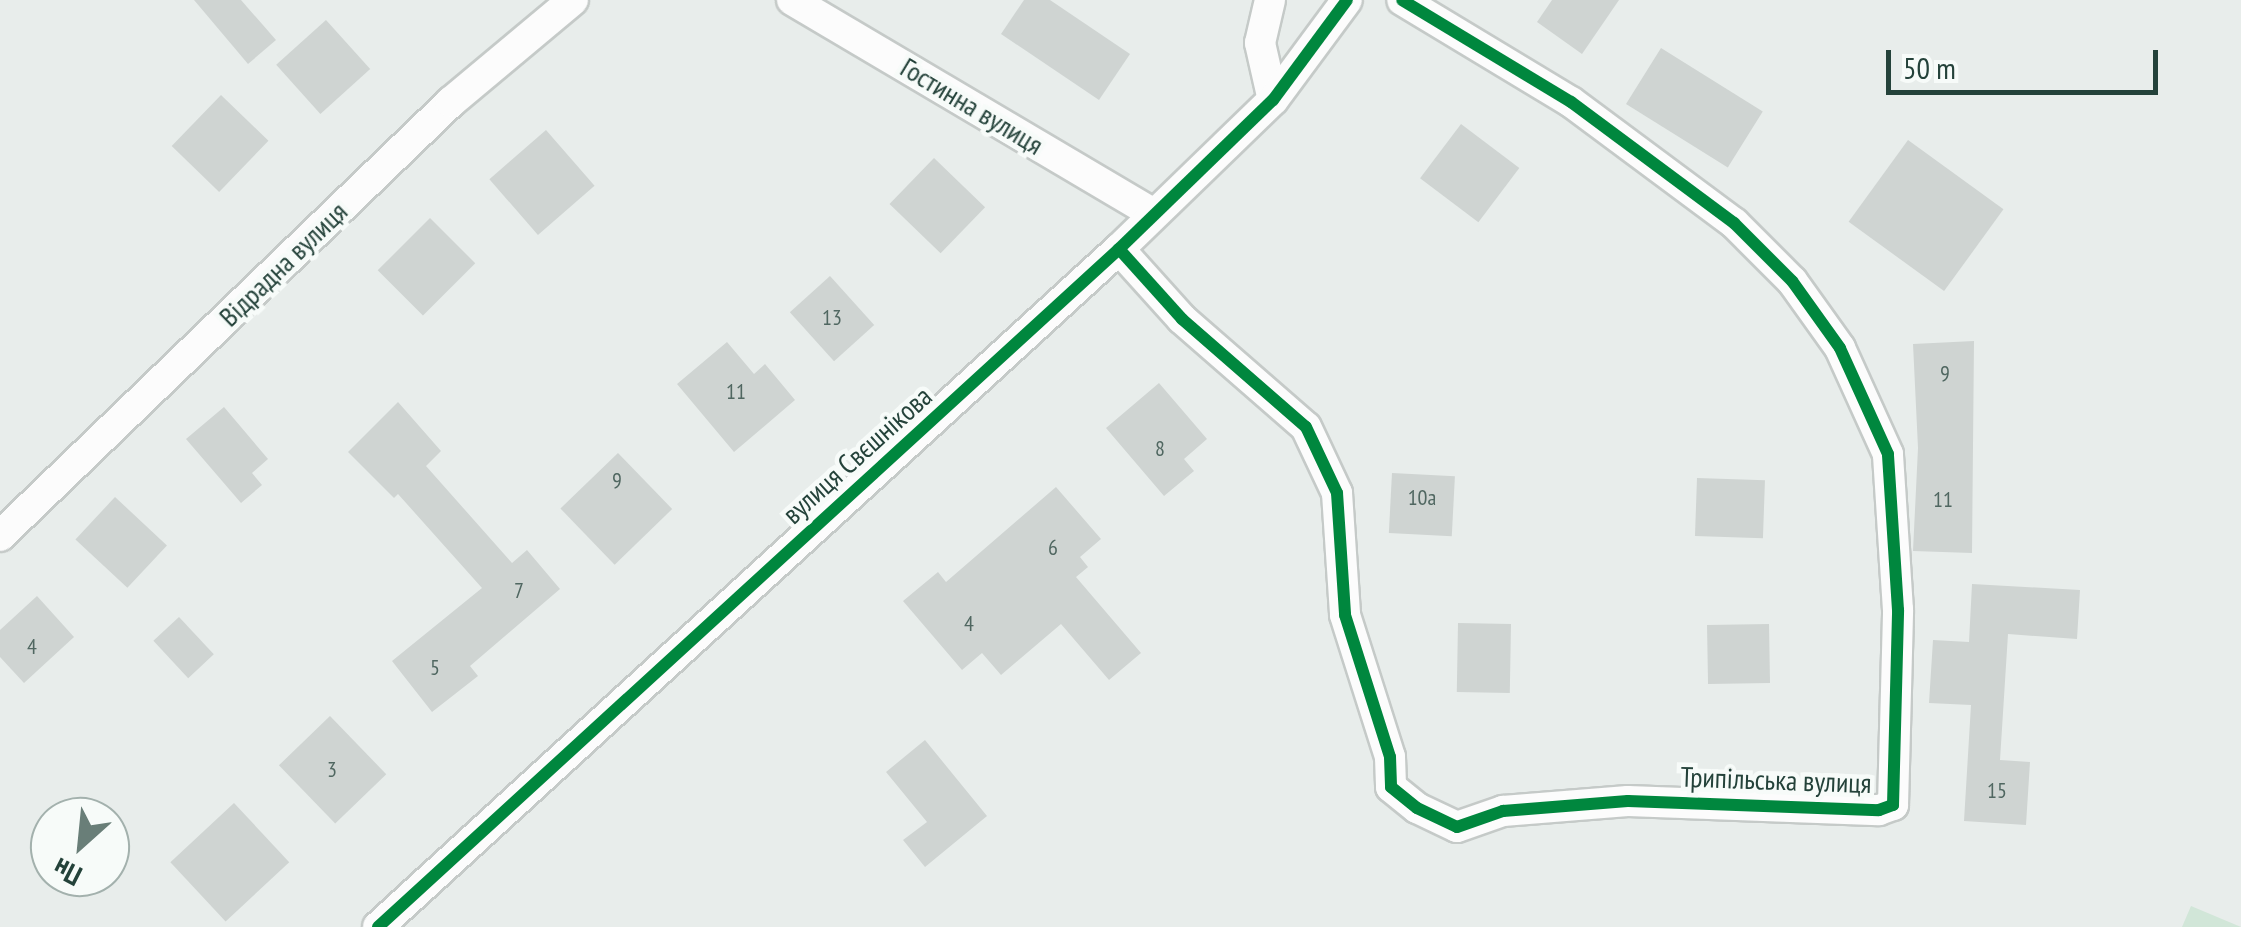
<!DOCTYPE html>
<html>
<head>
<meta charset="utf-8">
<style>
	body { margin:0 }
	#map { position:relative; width:2241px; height:927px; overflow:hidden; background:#e8edeb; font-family:"PT Sans Narrow",sans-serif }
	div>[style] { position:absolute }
	.green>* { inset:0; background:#d1e6d8 }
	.building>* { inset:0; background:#cfd4d2; transform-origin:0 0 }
	.roads { filter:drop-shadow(2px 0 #c5cac8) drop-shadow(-2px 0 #c5cac8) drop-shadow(0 2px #c5cac8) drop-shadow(0 -2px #c5cac8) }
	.street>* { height:30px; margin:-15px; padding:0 15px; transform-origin:15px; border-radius:15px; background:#fcfcfc }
	.cycleway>* { height:12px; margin:-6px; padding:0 6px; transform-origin:6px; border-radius:6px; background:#00873e }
	span { translate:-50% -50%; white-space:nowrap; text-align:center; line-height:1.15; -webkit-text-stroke:9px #f7fbf9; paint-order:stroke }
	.number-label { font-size:22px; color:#506761 }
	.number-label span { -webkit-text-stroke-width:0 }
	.street-label { font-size:28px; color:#24423a }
	.north { position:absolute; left:30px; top:797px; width:100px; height:100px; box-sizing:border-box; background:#f7fbf9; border:2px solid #a3b1ad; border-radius:50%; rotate:207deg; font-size:28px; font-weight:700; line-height:40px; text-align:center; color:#24423a }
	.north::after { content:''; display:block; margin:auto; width:35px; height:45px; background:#697e78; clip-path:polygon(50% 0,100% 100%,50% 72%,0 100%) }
	.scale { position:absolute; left:1886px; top:50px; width:272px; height:45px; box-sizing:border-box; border:5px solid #24423a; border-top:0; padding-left:12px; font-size:30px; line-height:35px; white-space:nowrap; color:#24423a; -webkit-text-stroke:8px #f7fbf9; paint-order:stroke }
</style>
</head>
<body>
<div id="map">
	<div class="green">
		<i style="clip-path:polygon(2191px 906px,2241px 927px,2182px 927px)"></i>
	</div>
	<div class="building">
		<i style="clip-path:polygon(194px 0,241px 0,276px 40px,248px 64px)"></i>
		<i style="clip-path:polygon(1024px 0,1050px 0,1130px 54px,1099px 100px,1001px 34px)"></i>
		<i style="clip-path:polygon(1552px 0,1619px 0,1582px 54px,1537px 22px)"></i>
		<i style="left:326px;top:20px;width:66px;height:67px;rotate:48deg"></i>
		<i style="left:1661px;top:48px;width:120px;height:66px;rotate:32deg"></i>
		<i style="left:221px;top:95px;width:66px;height:71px;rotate:44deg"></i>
		<i style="left:1461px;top:124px;width:73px;height:68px;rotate:37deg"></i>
		<i style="left:546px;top:130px;width:74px;height:75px;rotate:49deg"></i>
		<i style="left:1908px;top:140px;width:118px;height:101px;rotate:36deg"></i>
		<i style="left:934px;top:158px;width:71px;height:64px;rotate:44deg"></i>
		<i style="left:430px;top:218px;width:64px;height:74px;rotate:45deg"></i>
		<i style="left:830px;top:276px;width:66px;height:54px;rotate:48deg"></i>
		<i style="clip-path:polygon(1974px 341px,1972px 553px,1913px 551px,1918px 448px,1913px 344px)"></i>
		<i style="clip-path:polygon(727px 342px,754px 374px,765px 364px,795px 400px,734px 452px,677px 384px)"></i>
		<i style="clip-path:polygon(1159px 383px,1207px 439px,1184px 459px,1194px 471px,1164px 496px,1106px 428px)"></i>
		<i style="clip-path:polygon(398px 402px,441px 451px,426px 466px,512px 563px,527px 550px,560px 589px,470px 666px,478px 676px,432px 712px,392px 661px,482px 588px,398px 494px,394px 498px,348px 452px)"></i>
		<i style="clip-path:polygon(224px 407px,268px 459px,252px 473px,262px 485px,241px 503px,186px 439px)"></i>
		<i style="left:618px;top:453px;width:78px;height:80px;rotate:46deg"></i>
		<i style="left:1392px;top:473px;width:63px;height:60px;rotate:3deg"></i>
		<i style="left:1697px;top:478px;width:68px;height:58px;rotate:2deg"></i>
		<i style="clip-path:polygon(1056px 487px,1101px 539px,1080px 557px,1088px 567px,1076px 577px,1141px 653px,1109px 680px,1061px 624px,1001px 675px,982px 653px,962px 670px,903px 601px,938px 572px,946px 582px)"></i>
		<i style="left:115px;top:497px;width:71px;height:58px;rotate:43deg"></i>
		<i style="clip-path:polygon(1972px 584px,2080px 590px,2077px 639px,2008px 634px,2000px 760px,2030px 762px,2026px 825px,1964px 821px,1971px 705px,1929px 703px,1933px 640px,1969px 642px)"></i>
		<i style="clip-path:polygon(37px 596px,74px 637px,24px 683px,0 657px,0 630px)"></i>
		<i style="left:179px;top:617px;width:51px;height:35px;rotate:47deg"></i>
		<i style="left:1458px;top:623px;width:53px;height:69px;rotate:1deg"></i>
		<i style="left:1769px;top:624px;width:59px;height:62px;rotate:89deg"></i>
		<i style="left:330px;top:716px;width:81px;height:71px;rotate:46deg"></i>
		<i style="clip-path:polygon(925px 740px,987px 816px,925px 867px,903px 840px,927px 822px,886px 772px)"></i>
		<i style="left:234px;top:803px;width:81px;height:87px;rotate:47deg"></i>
	</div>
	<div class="roads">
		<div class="street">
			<i style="left:792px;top:0;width:417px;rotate:30.6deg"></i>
			<i style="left:1270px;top:0;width:44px;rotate:103.1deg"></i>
			<i style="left:1260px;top:43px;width:58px;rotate:77.2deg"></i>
			<i style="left:1119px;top:249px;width:94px;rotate:48deg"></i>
			<i style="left:1182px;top:319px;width:164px;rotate:41.1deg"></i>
			<i style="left:1306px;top:427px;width:73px;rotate:64.8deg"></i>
			<i style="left:1337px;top:493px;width:122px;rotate:86.2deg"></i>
			<i style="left:1345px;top:615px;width:149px;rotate:72.4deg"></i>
			<i style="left:1390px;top:757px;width:30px;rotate:88deg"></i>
			<i style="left:1391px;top:787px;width:33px;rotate:39deg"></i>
			<i style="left:1417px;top:808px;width:44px;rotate:25.4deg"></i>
			<i style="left:1457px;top:827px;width:49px;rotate:-19.2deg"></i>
			<i style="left:1503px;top:811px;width:125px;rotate:-4.6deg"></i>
			<i style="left:1628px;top:801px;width:251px;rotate:2.1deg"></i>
			<i style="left:1879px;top:810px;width:15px;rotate:-20deg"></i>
			<i style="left:1893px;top:805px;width:195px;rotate:-88.5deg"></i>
			<i style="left:1898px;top:610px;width:156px;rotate:-93.7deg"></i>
			<i style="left:1888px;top:454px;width:116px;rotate:-114.4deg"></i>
			<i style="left:1840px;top:348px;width:82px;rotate:-125.6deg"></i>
			<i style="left:1792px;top:281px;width:82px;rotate:-135deg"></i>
			<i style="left:1734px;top:223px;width:203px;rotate:-143.4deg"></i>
			<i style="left:1571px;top:102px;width:197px;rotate:-148.9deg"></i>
			<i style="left:0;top:536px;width:626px;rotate:-43.9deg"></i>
			<i style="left:451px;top:102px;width:159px;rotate:-39.9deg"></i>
			<i style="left:378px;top:927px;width:1004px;rotate:-42.46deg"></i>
			<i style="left:1119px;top:249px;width:214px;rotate:-44.1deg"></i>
			<i style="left:1273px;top:100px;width:124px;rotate:-53.5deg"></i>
		</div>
	</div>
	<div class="cycleway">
		<i style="left:1119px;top:249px;width:94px;rotate:48deg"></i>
		<i style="left:1182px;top:319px;width:164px;rotate:41.1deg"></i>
		<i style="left:1306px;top:427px;width:73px;rotate:64.8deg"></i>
		<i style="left:1337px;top:493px;width:122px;rotate:86.2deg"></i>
		<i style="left:1345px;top:615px;width:149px;rotate:72.4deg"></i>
		<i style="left:1390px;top:757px;width:30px;rotate:88deg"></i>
		<i style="left:1391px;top:787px;width:33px;rotate:39deg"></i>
		<i style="left:1417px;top:808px;width:44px;rotate:25.4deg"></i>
		<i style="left:1457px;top:827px;width:49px;rotate:-19.2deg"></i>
		<i style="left:1503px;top:811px;width:125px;rotate:-4.6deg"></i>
		<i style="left:1628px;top:801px;width:251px;rotate:2.1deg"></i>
		<i style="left:1879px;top:810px;width:15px;rotate:-20deg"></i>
		<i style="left:1893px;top:805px;width:195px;rotate:-88.5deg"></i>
		<i style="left:1898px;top:610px;width:156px;rotate:-93.7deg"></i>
		<i style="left:1888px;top:454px;width:116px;rotate:-114.4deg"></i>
		<i style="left:1840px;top:348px;width:82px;rotate:-125.6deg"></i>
		<i style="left:1792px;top:281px;width:82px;rotate:-135deg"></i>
		<i style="left:1734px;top:223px;width:203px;rotate:-143.4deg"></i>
		<i style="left:1571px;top:102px;width:197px;rotate:-148.9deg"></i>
		<i style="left:378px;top:927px;width:1004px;rotate:-42.46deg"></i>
		<i style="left:1119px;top:249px;width:214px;rotate:-44.1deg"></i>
		<i style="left:1273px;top:100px;width:124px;rotate:-53.5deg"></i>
	</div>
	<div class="number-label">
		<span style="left:832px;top:318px">13</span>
		<span style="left:1945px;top:374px">9</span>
		<span style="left:736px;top:392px">11</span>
		<span style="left:1160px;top:449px">8</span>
		<span style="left:617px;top:481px">9</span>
		<span style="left:1422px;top:498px">10а</span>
		<span style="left:1943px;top:500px">11</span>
		<span style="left:1053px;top:548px">6</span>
		<span style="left:519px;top:591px">7</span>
		<span style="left:969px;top:624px">4</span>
		<span style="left:32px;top:647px">4</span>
		<span style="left:435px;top:668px">5</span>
		<span style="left:332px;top:770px">3</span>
		<span style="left:1997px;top:791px">15</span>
	</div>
	<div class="street-label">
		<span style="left:972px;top:106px;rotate:31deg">Гостинна вулиця</span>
		<span style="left:283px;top:264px;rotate:-44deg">Відрадна вулиця</span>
		<span style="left:857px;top:455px;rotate:-42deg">вулиця Свєшнікова</span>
		<span style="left:1776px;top:780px;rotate:2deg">Трипільська вулиця</span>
	</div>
	<div class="north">Пн</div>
	<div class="scale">50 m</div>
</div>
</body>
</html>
